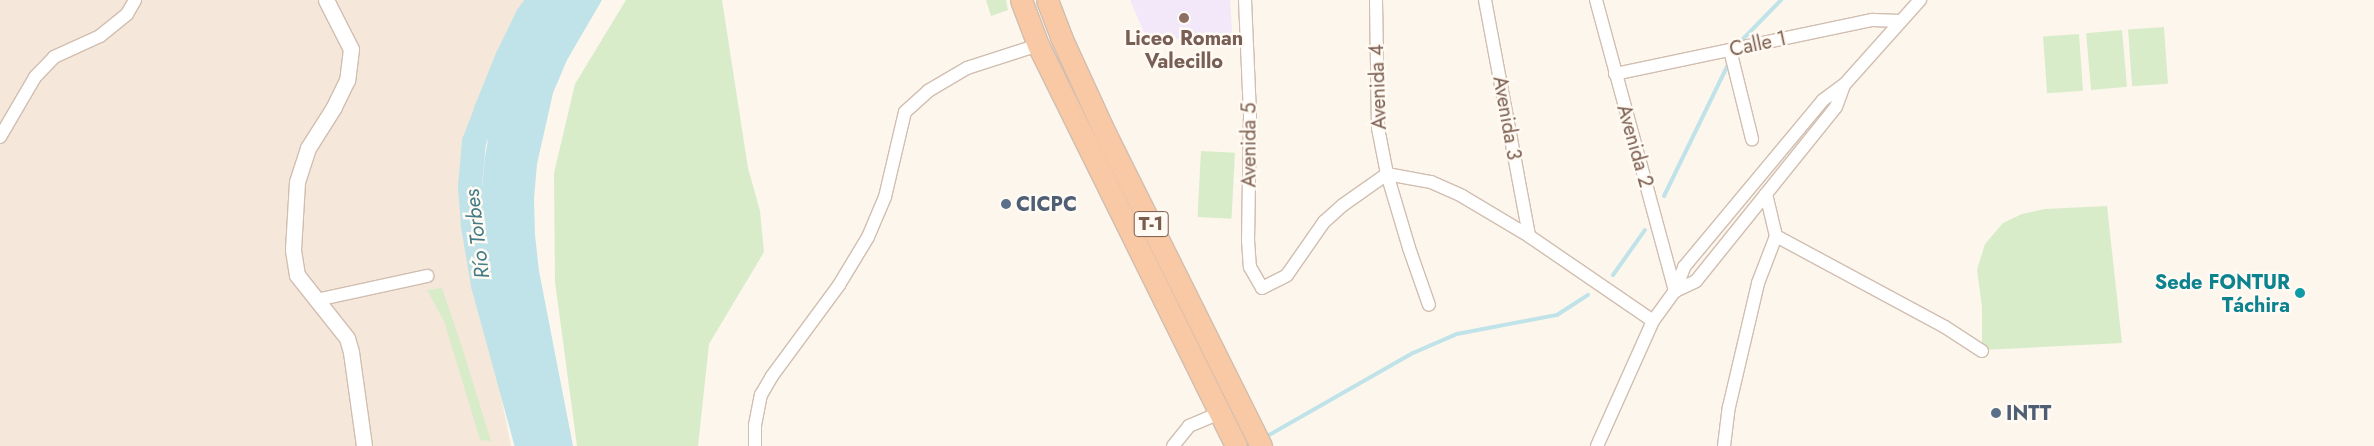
<!DOCTYPE html>
<html>
<head>
<meta charset="utf-8">
<style>
	body { margin:0 }
	#map { position:relative; width:2374px; height:446px; overflow:hidden; background:#fdf6ec; font-family:Jost,sans-serif }
	div>[style] { position:absolute }
	.residential>* { inset:0; background:#f5e8da }
	.education>* { inset:0; background:#f3e8fa }
	.green>* { inset:0; background:#d8ecc9; transform-origin:0 0 }
	.water>* { inset:0; background:#bfe3e8 }
	.stream>* { height:4px; margin:-2px; padding:0 2px; transform-origin:2px; border-radius:2px; background:#bfe3e8 }
	.river>* { height:24px; margin:-12px; padding:0 12px; transform-origin:12px; border-radius:12px; background:#bfe3e8 }
	.roads { filter:drop-shadow(1px 0 #d1beb0) drop-shadow(-1px 0 #d1beb0) drop-shadow(0 1px #d1beb0) drop-shadow(0 -1px #d1beb0) }
	.minor>* { height:12px; margin:-6px; padding:0 6px; transform-origin:6px; border-radius:6px; background:#fff }
	.tertiary>* { height:15px; margin:-7.5px; padding:0 7.5px; transform-origin:7.5px; border-radius:7.5px; background:#fff }
	.trunk>* { height:21px; margin:-10.5px; padding:0 10.5px; transform-origin:10.5px; border-radius:10.5px; background:#f9c8a4 }
	.dots>* { width:14px; height:14px; translate:-50% -50%; box-sizing:border-box; border:2px solid #fffaf3; border-radius:50% }
	span { translate:-50% -50%; white-space:nowrap; text-align:center; line-height:1.15; -webkit-text-stroke:5px #fffaf3; paint-order:stroke }
	.shield-label span { padding:1px 4px; background:#fffaf3; border:1px solid; border-radius:4px; -webkit-text-stroke-width:0 }
	.shield-label { font-size:19px; color:#7a5c4d; font-weight:700 }
	.education-label { font-size:20px; color:#785e54; font-weight:700 }
	.street-label { font-size:20px; color:#7a5c4d }
	.service-label { font-size:20px; color:#4e5e75; font-weight:700 }
	.left { translate:0 -50%; text-align:left }
	.culture-label { font-size:20px; color:#0d838f; font-weight:700 }
	.right { translate:-100% -50%; text-align:right }
	.water-label { font-size:21px; color:#437c86; font-style:italic }
</style>
</head>
<body>
<div id="map">
	<div class="residential">
		<i style="clip-path:polygon(0 0,544px 0,528px 29px,480px 152px,490px 342px,511px 446px,0 446px)"></i>
	</div>
	<div class="education">
		<i style="clip-path:polygon(1130px 0,1230px 0,1233px 46px,1145px 35px)"></i>
	</div>
	<div class="green">
		<i style="clip-path:polygon(626px 0,722px 0,748px 168px,760px 211px,764px 252px,709px 344px,698px 446px,577px 446px,555px 282px,554px 173px,575px 84px)"></i>
		<i style="clip-path:polygon(986px 0,1006px 0,1008px 10px,991px 16px)"></i>
		<i style="left:2164px;top:27px;width:57px;height:36px;rotate:86deg"></i>
		<i style="left:2122px;top:30px;width:57px;height:36px;rotate:85deg"></i>
		<i style="left:2079px;top:34px;width:57px;height:36px;rotate:86deg"></i>
		<i style="left:1201px;top:151px;width:34px;height:66px;rotate:3deg"></i>
		<i style="clip-path:polygon(2107px 206px,2122px 343px,1982px 350px,1982px 307px,1977px 270px,1985px 244px,2003px 223px,2022px 214px,2045px 209px)"></i>
		<i style="clip-path:polygon(442px 288px,463px 350px,491px 441px,480px 440px,444px 321px,427px 290px)"></i>
	</div>
	<div class="water">
		<i style="clip-path:polygon(540px 0,602px 0,567px 60px,553px 93px,537px 164px,534px 199px,535px 235px,539px 271px,573px 446px,520px 446px,487px 280px,482px 239px,481px 198px,485px 157px,492px 116px,504px 76px,519px 38px)"></i>
	</div>
	<div class="stream">
		<i style="left:1742px;top:40px;width:56px;rotate:-45.7deg"></i>
		<i style="left:1664px;top:196px;width:148px;rotate:-64deg"></i>
		<i style="left:1613px;top:275px;width:55px;rotate:-54.6deg"></i>
		<i style="left:1269px;top:435px;width:166px;rotate:-29.7deg"></i>
		<i style="left:1413px;top:353px;width:48px;rotate:-23.4deg"></i>
		<i style="left:1457px;top:334px;width:102px;rotate:-10.8deg"></i>
		<i style="left:1557px;top:315px;width:37px;rotate:-33deg"></i>
	</div>
	<div class="river">
		<i style="left:527px;top:446px;width:167px;rotate:-105.3deg"></i>
		<i style="left:483px;top:285px;width:60px;rotate:-99.6deg"></i>
		<i style="left:473px;top:226px;width:40px;rotate:-94.3deg"></i>
		<i style="left:470px;top:186px;width:44px;rotate:-84.8deg"></i>
		<i style="left:474px;top:142px;width:34px;rotate:-69deg"></i>
		<i style="left:486px;top:110px;width:56px;rotate:-68deg"></i>
		<i style="left:507px;top:58px;width:46px;rotate:-64deg"></i>
		<i style="left:527px;top:17px;width:21px;rotate:-55deg"></i>
	</div>
	<div class="roads">
		<div class="minor">
			<i style="left:1245px;top:0;width:115px;rotate:87.5deg"></i>
			<i style="left:1250px;top:115px;width:125px;rotate:90.9deg"></i>
			<i style="left:1248px;top:240px;width:27px;rotate:86deg"></i>
			<i style="left:1250px;top:267px;width:24px;rotate:60deg"></i>
			<i style="left:1262px;top:288px;width:28px;rotate:-27deg"></i>
			<i style="left:1287px;top:275px;width:65px;rotate:-55.1deg"></i>
			<i style="left:1324px;top:222px;width:25px;rotate:-42deg"></i>
			<i style="left:1343px;top:205px;width:54px;rotate:-35.2deg"></i>
			<i style="left:1387px;top:174px;width:45px;rotate:10.3deg"></i>
			<i style="left:1431px;top:182px;width:34px;rotate:24deg"></i>
			<i style="left:1462px;top:196px;width:78px;rotate:30.8deg"></i>
			<i style="left:1529px;top:236px;width:150px;rotate:34.4deg"></i>
			<i style="left:1376px;top:0;width:128px;rotate:89.1deg"></i>
			<i style="left:1378px;top:128px;width:47px;rotate:78.9deg"></i>
			<i style="left:1387px;top:174px;width:77px;rotate:73.4deg"></i>
			<i style="left:1409px;top:248px;width:60px;rotate:70.7deg"></i>
			<i style="left:1485px;top:0;width:240px;rotate:79.4deg"></i>
			<i style="left:1596px;top:0;width:302px;rotate:74.8deg"></i>
			<i style="left:1730px;top:50px;width:92px;rotate:76.1deg"></i>
			<i style="left:1615px;top:74px;width:263px;rotate:-11.9deg"></i>
			<i style="left:1872px;top:20px;width:29px;rotate:2deg"></i>
			<i style="left:0;top:137px;width:69px;rotate:-59.7deg"></i>
			<i style="left:35px;top:77px;width:28px;rotate:-46deg"></i>
			<i style="left:54px;top:57px;width:51px;rotate:-24.5deg"></i>
			<i style="left:100px;top:36px;width:35px;rotate:-39deg"></i>
			<i style="left:127px;top:14px;width:16px;rotate:-60deg"></i>
			<i style="left:1766px;top:194px;width:43px;rotate:76.6deg"></i>
			<i style="left:1776px;top:236px;width:192px;rotate:28.3deg"></i>
			<i style="left:1945px;top:327px;width:44px;rotate:33deg"></i>
			<i style="left:1675px;top:291px;width:23px;rotate:-25deg"></i>
			<i style="left:1696px;top:281px;width:223px;rotate:-51.2deg"></i>
			<i style="left:1836px;top:107px;width:23px;rotate:-70deg"></i>
			<i style="left:316px;top:300px;width:114px;rotate:-12.2deg"></i>
			<i style="left:755px;top:446px;width:21px;rotate:-90deg"></i>
			<i style="left:755px;top:425px;width:31px;rotate:-79deg"></i>
			<i style="left:761px;top:395px;width:22px;rotate:-60deg"></i>
			<i style="left:772px;top:376px;width:113px;rotate:-53.6deg"></i>
			<i style="left:839px;top:285px;width:56px;rotate:-58.9deg"></i>
			<i style="left:868px;top:237px;width:43px;rotate:-67deg"></i>
			<i style="left:885px;top:197px;width:87px;rotate:-76.8deg"></i>
			<i style="left:905px;top:112px;width:31px;rotate:-42deg"></i>
			<i style="left:928px;top:91px;width:45px;rotate:-30.5deg"></i>
			<i style="left:967px;top:68px;width:75px;rotate:-17.9deg"></i>
			<i style="left:1173px;top:446px;width:26px;rotate:-51deg"></i>
			<i style="left:1189px;top:426px;width:33px;rotate:-23deg"></i>
			<i style="left:1597px;top:446px;width:137px;rotate:-65.9deg"></i>
			<i style="left:1653px;top:321px;width:37px;rotate:-54deg"></i>
			<i style="left:1675px;top:291px;width:26px;rotate:-69deg"></i>
			<i style="left:1684px;top:267px;width:217px;rotate:-50.2deg"></i>
			<i style="left:1823px;top:100px;width:26px;rotate:-36deg"></i>
			<i style="left:1844px;top:85px;width:114px;rotate:-48.2deg"></i>
			<i style="left:1724px;top:446px;width:39px;rotate:-83deg"></i>
			<i style="left:1729px;top:407px;width:127px;rotate:-76.8deg"></i>
			<i style="left:1758px;top:283px;width:50px;rotate:-69deg"></i>
		</div>
		<div class="tertiary">
			<i style="left:326px;top:0;width:55px;rotate:63deg"></i>
			<i style="left:351px;top:49px;width:31px;rotate:97deg"></i>
			<i style="left:347px;top:80px;width:30px;rotate:116deg"></i>
			<i style="left:334px;top:107px;width:49px;rotate:122.4deg"></i>
			<i style="left:308px;top:148px;width:36px;rotate:108deg"></i>
			<i style="left:297px;top:182px;width:68px;rotate:93.4deg"></i>
			<i style="left:293px;top:250px;width:25px;rotate:81deg"></i>
			<i style="left:297px;top:275px;width:80px;rotate:51.6deg"></i>
			<i style="left:347px;top:338px;width:15px;rotate:74deg"></i>
			<i style="left:351px;top:352px;width:95px;rotate:82.1deg"></i>
		</div>
		<div class="trunk">
			<i style="left:1021px;top:0;width:48px;rotate:69.3deg"></i>
			<i style="left:1038px;top:45px;width:447px;rotate:63.7deg"></i>
			<i style="left:1047px;top:0;width:40px;rotate:69deg"></i>
			<i style="left:1061px;top:37px;width:106px;rotate:65.4deg"></i>
			<i style="left:1105px;top:133px;width:350px;rotate:63.5deg"></i>
		</div>
	</div>
	<div class="dots">
		<i style="left:1184px;top:18px;background:#8d6e63"></i>
		<i style="left:1006px;top:204px;background:#5c6f8a"></i>
		<i style="left:2300px;top:293px;background:#0f9aa8"></i>
		<i style="left:1996px;top:413px;background:#5c6f8a"></i>
	</div>
	<div class="shield-label">
		<span style="left:1151px;top:224px">T-1</span>
	</div>
	<div class="education-label">
		<span style="left:1184px;top:50px">Liceo Roman<br>Valecillo</span>
	</div>
	<div class="street-label">
		<span style="left:1758px;top:44px;rotate:-12deg">Calle 1</span>
		<span style="left:1378px;top:87px;rotate:-92deg">Avenida 4</span>
		<span style="left:1507px;top:118px;rotate:80deg">Avenida 3</span>
		<span style="left:1249px;top:145px;rotate:-90deg">Avenida 5</span>
		<span style="left:1635px;top:146px;rotate:74deg">Avenida 2</span>
	</div>
	<div class="service-label">
		<span class="left" style="left:1016px;top:204px">CICPC</span>
		<span class="left" style="left:2006px;top:413px">INTT</span>
	</div>
	<div class="culture-label">
		<span class="right" style="left:2290px;top:294px">Sede FONTUR<br>Táchira</span>
	</div>
	<div class="water-label">
		<span style="left:477px;top:234px;rotate:-97deg">Río Torbes</span>
	</div>
</div>
</body>
</html>
